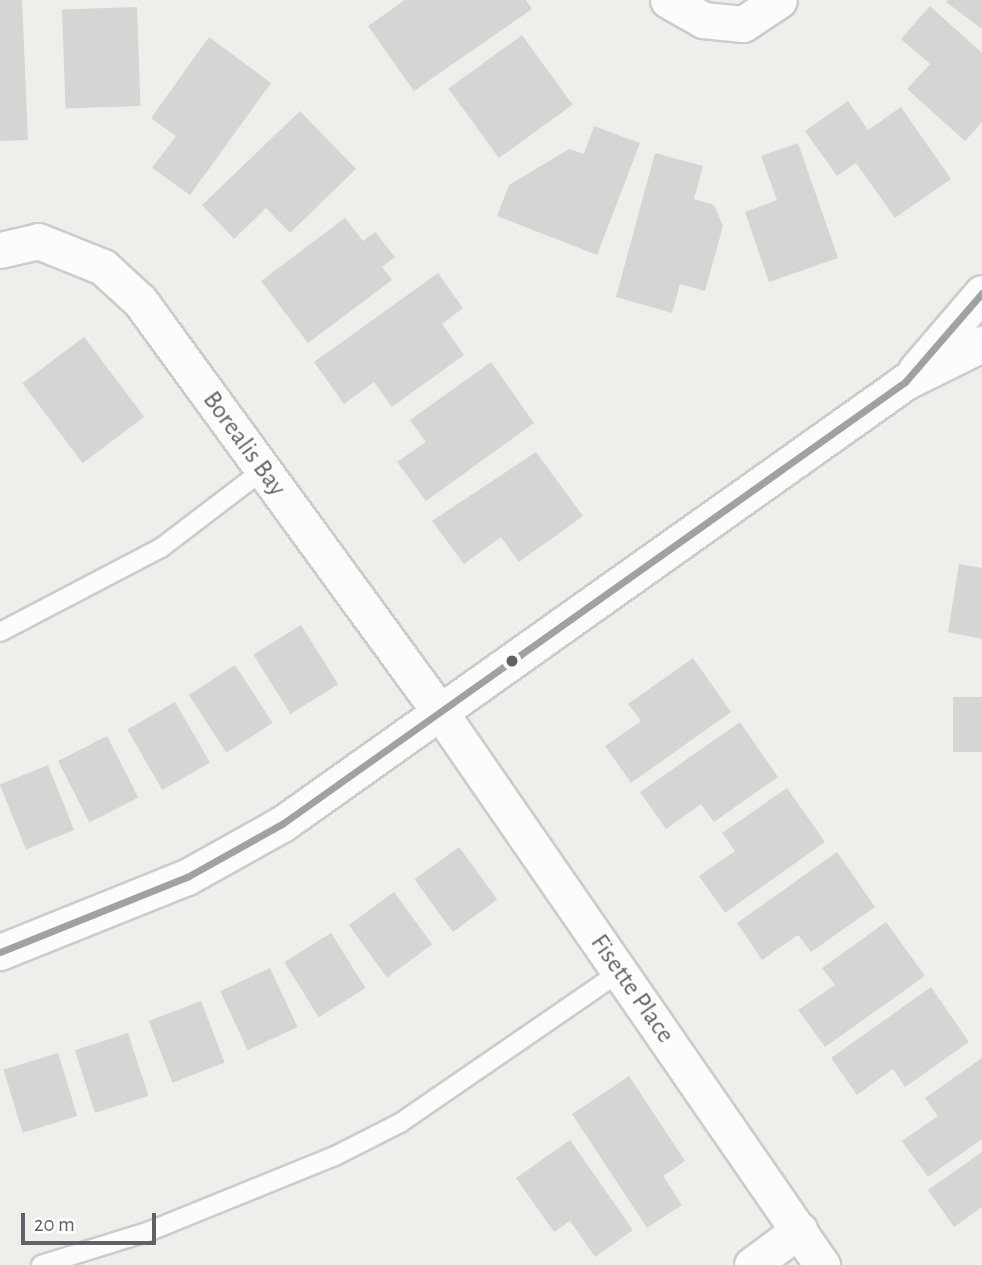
<!DOCTYPE html>
<html>
<head>
<meta charset="utf-8">
<style>
	body { margin:0 }
	#map { position:relative; width:982px; height:1265px; overflow:hidden; background:#efeeea; font-family:"Alegreya Sans",sans-serif }
	div>[style] { position:absolute }
	.building>* { inset:0; background:#d6d5d3; transform-origin:0 0 }
	.roads { filter:drop-shadow(2px 0 #cbcccc) drop-shadow(-2px 0 #cbcccc) drop-shadow(0 2px #cbcccc) drop-shadow(0 -2px #cbcccc) }
	.lane>* { height:18px; margin:-9px; padding:0 9px; transform-origin:9px; border-radius:9px; background:#fdfcfc }
	.street>* { height:35px; margin:-17.5px; padding:0 17.5px; transform-origin:17.5px; border-radius:17.5px; background:#fdfcfc }
	.bus-1>* { height:7px; margin:-3.5px; padding:0 3.5px; transform-origin:3.5px; border-radius:3.5px; background:#9fa1a4 }
	.dots>* { width:19px; height:19px; translate:-50% -50%; box-sizing:border-box; border:4px solid #fff; border-radius:50% }
	span { translate:-50% -50%; white-space:nowrap; text-align:center; line-height:1.15; -webkit-text-stroke:5px #fff; paint-order:stroke }
	.street-label { font-size:26px; color:#5f6368 }
	.scale { position:absolute; left:21px; top:1213px; width:135px; height:32px; box-sizing:border-box; border:4px solid #5f6368; border-top:0; padding-left:9px; font-size:21px; line-height:24px; white-space:nowrap; color:#5f6368; -webkit-text-stroke:5px #fff; paint-order:stroke }
</style>
</head>
<body>
<div id="map">
	<div class="building">
		<i style="clip-path:polygon(0 0,22px 0,28px 140px,0 141px)"></i>
		<i style="clip-path:polygon(405px 0,526px 0,532px 9px,414px 91px,368px 26px)"></i>
		<i style="clip-path:polygon(948px 0,982px 0,982px 29px,946px 2px)"></i>
		<i style="clip-path:polygon(930px 6px,982px 53px,982px 122px,965px 141px,907px 89px,930px 64px,901px 39px)"></i>
		<i style="left:137px;top:7px;width:99px;height:75px;rotate:88deg"></i>
		<i style="left:522px;top:35px;width:86px;height:91px;rotate:54deg"></i>
		<i style="clip-path:polygon(209px 37px,271px 83px,190px 195px,152px 168px,176px 136px,151px 118px)"></i>
		<i style="clip-path:polygon(848px 101px,868px 130px,901px 107px,951px 179px,895px 218px,856px 163px,837px 176px,805px 131px)"></i>
		<i style="clip-path:polygon(300px 111px,356px 169px,290px 233px,266px 208px,234px 239px,202px 205px)"></i>
		<i style="clip-path:polygon(594px 126px,640px 143px,597px 255px,497px 216px,509px 185px,569px 149px,584px 154px)"></i>
		<i style="clip-path:polygon(798px 143px,838px 258px,769px 282px,745px 212px,777px 200px,761px 156px)"></i>
		<i style="clip-path:polygon(655px 153px,703px 166px,694px 199px,714px 205px,723px 226px,705px 291px,680px 284px,672px 313px,616px 297px)"></i>
		<i style="clip-path:polygon(345px 218px,363px 241px,375px 232px,395px 257px,382px 267px,392px 280px,308px 343px,261px 281px)"></i>
		<i style="clip-path:polygon(438px 273px,463px 308px,442px 324px,464px 355px,392px 407px,374px 382px,344px 404px,314px 362px)"></i>
		<i style="left:84px;top:337px;width:100px;height:77px;rotate:53deg"></i>
		<i style="clip-path:polygon(491px 362px,534px 423px,426px 501px,397px 462px,426px 442px,410px 420px)"></i>
		<i style="clip-path:polygon(536px 452px,583px 516px,519px 562px,501px 537px,464px 564px,432px 521px)"></i>
		<i style="clip-path:polygon(959px 564px,982px 568px,982px 639px,948px 632px)"></i>
		<i style="left:301px;top:625px;width:70px;height:56px;rotate:58deg"></i>
		<i style="clip-path:polygon(693px 658px,731px 712px,631px 783px,605px 746px,641px 721px,628px 704px)"></i>
		<i style="left:235px;top:665px;width:69px;height:55px;rotate:57deg"></i>
		<i style="left:982px;top:697px;width:55px;height:29px;rotate:90deg"></i>
		<i style="left:175px;top:702px;width:70px;height:55px;rotate:60deg"></i>
		<i style="clip-path:polygon(740px 722px,778px 777px,714px 822px,701px 804px,666px 829px,640px 792px)"></i>
		<i style="left:107px;top:736px;width:69px;height:55px;rotate:63deg"></i>
		<i style="left:48px;top:765px;width:70px;height:52px;rotate:68deg"></i>
		<i style="clip-path:polygon(787px 788px,825px 842px,725px 913px,699px 876px,735px 851px,722px 833px)"></i>
		<i style="left:459px;top:847px;width:65px;height:55px;rotate:54deg"></i>
		<i style="clip-path:polygon(837px 852px,875px 907px,811px 952px,798px 935px,762px 960px,737px 923px)"></i>
		<i style="left:394px;top:892px;width:65px;height:56px;rotate:54deg"></i>
		<i style="clip-path:polygon(886px 922px,925px 976px,825px 1047px,798px 1010px,835px 985px,822px 968px)"></i>
		<i style="left:331px;top:933px;width:65px;height:55px;rotate:58deg"></i>
		<i style="left:270px;top:968px;width:65px;height:55px;rotate:65deg"></i>
		<i style="clip-path:polygon(931px 987px,969px 1042px,905px 1087px,893px 1069px,857px 1095px,831px 1058px)"></i>
		<i style="left:201px;top:1001px;width:66px;height:56px;rotate:69deg"></i>
		<i style="left:128px;top:1033px;width:66px;height:56px;rotate:72deg"></i>
		<i style="left:58px;top:1053px;width:66px;height:57px;rotate:73deg"></i>
		<i style="clip-path:polygon(982px 1058px,982px 1139px,928px 1177px,902px 1141px,938px 1116px,925px 1098px)"></i>
		<i style="clip-path:polygon(629px 1076px,685px 1161px,663px 1176px,682px 1205px,647px 1228px,572px 1114px)"></i>
		<i style="clip-path:polygon(570px 1140px,633px 1230px,595px 1257px,570px 1221px,554px 1232px,516px 1178px)"></i>
		<i style="clip-path:polygon(982px 1152px,982px 1207px,954px 1227px,928px 1190px)"></i>
	</div>
	<div class="roads">
		<div class="lane">
			<i style="left:0;top:632px;width:182px;rotate:-27.6deg"></i>
			<i style="left:161px;top:548px;width:128px;rotate:-37.4deg"></i>
			<i style="left:41px;top:1265px;width:114px;rotate:-17.3deg"></i>
			<i style="left:150px;top:1231px;width:200px;rotate:-22.1deg"></i>
			<i style="left:335px;top:1156px;width:73px;rotate:-26.9deg"></i>
			<i style="left:400px;top:1123px;width:267px;rotate:-34.5deg"></i>
		</div>
		<div class="street">
			<i style="left:668px;top:0;width:40px;rotate:29.7deg"></i>
			<i style="left:703px;top:20px;width:40px;rotate:5.7deg"></i>
			<i style="left:743px;top:24px;width:43px;rotate:-33.7deg"></i>
			<i style="left:0;top:250px;width:39px;rotate:-13deg"></i>
			<i style="left:38px;top:241px;width:70px;rotate:21.8deg"></i>
			<i style="left:103px;top:267px;width:50px;rotate:42.6deg"></i>
			<i style="left:140px;top:301px;width:512px;rotate:53.89deg"></i>
			<i style="left:442px;top:715px;width:669px;rotate:55.36deg"></i>
			<i style="left:916px;top:370px;width:101px;rotate:-49.4deg"></i>
			<i style="left:0;top:952px;width:201px;rotate:-21.9deg"></i>
			<i style="left:187px;top:877px;width:109px;rotate:-29.2deg"></i>
			<i style="left:282px;top:824px;width:764px;rotate:-35.35deg"></i>
			<i style="left:905px;top:382px;width:86px;rotate:-26.3deg"></i>
			<i style="left:752px;top:1265px;width:59px;rotate:-36.7deg"></i>
		</div>
	</div>
	<div class="bus-1">
		<i style="left:0;top:952px;width:201px;rotate:-21.9deg"></i>
		<i style="left:187px;top:877px;width:109px;rotate:-29.2deg"></i>
		<i style="left:282px;top:824px;width:764px;rotate:-35.35deg"></i>
		<i style="left:905px;top:382px;width:118px;rotate:-49.1deg"></i>
	</div>
	<div class="dots">
		<i style="left:512px;top:661px;background:#5f6368"></i>
	</div>
	<div class="street-label">
		<span style="left:244px;top:444px;rotate:54deg">Borealis Bay</span>
		<span style="left:632px;top:989px;rotate:55deg">Fisette Place</span>
	</div>
	<div class="scale">20 m</div>
</div>
</body>
</html>
